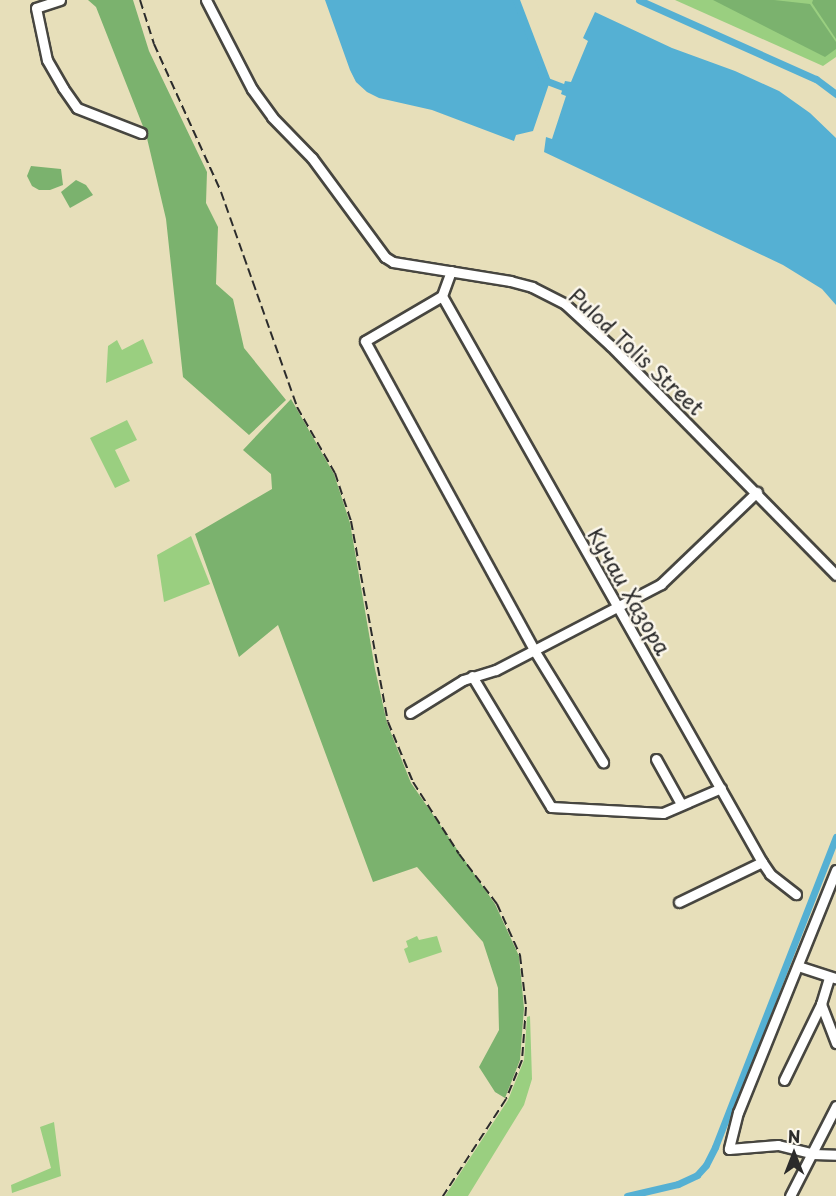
<!DOCTYPE html>
<html>
<head>
<meta charset="utf-8">
<style>
	body { margin:0 }
	#map { position:relative; width:836px; height:1196px; overflow:hidden; background:#e7dfba; font-family:"Playpen Sans",sans-serif }
	div>[style] { position:absolute }
	.green>* { inset:0; background:#9acf80 }
	.forest>* { inset:0; background:#7bb26e }
	.water>* { inset:0; background:#55b0d3 }
	.canal>* { height:7px; margin:-3.5px; padding:0 3.5px; transform-origin:3.5px; border-radius:3.5px; background:#55b0d3 }
	.roads { filter:drop-shadow(2px 0 #474640) drop-shadow(-2px 0 #474640) drop-shadow(0 2px #474640) drop-shadow(0 -2px #474640) }
	.minor>* { height:9px; margin:-4.5px; padding:0 4.5px; transform-origin:4.5px; border-radius:4.5px; background:#fff }
	.rail>* { height:2px; margin-top:-1px; transform-origin:0; background:repeating-linear-gradient(90deg,#2b2b2b 0 9px,transparent 0 13.5px) }
	span { translate:-50% -50%; white-space:nowrap; text-align:center; line-height:1.15; -webkit-text-stroke:5px #fbf7ec; paint-order:stroke }
	.street-label { font-size:21px; color:#2b2b2b }
	.north { position:absolute; left:764px; top:1124px; width:60px; height:60px; -webkit-text-stroke:4px #fbf7ec; paint-order:stroke; rotate:0deg; font-size:16px; font-weight:700; line-height:24px; text-align:center; color:#2b2b2b }
	.north::after { content:''; display:block; margin:auto; width:21px; height:27px; background:#2b2b2b; clip-path:polygon(50% 0,100% 100%,50% 72%,0 100%) }
</style>
</head>
<body>
<div id="map">
	<div class="green">
		<i style="clip-path:polygon(675px 0,836px 0,836px 57px,823px 66px)"></i>
		<i style="clip-path:polygon(143px 339px,153px 363px,106px 383px,108px 346px,117px 340px,122px 350px)"></i>
		<i style="clip-path:polygon(127px 420px,137px 440px,115px 450px,130px 481px,115px 488px,90px 438px)"></i>
		<i style="clip-path:polygon(191px 536px,210px 584px,164px 602px,157px 555px)"></i>
		<i style="clip-path:polygon(417px 936px,419px 940px,437px 936px,442px 952px,409px 963px,404px 949px,408px 947px,406px 941px)"></i>
		<i style="clip-path:polygon(530px 1016px,532px 1079px,524px 1105px,468px 1196px,445px 1196px,508px 1100px,524px 1060px,527px 1017px)"></i>
		<i style="clip-path:polygon(54px 1122px,61px 1176px,12px 1193px,11px 1185px,51px 1168px,40px 1127px)"></i>
	</div>
	<div class="forest">
		<i style="clip-path:polygon(88px 0,133px 0,149px 51px,207px 172px,206px 203px,218px 227px,216px 284px,233px 299px,244px 348px,286px 400px,249px 435px,183px 377px,166px 219px,146px 134px,96px 7px)"></i>
		<i style="clip-path:polygon(713px 0,774px 0,810px 4px,836px 42px,836px 49px,825px 57px)"></i>
		<i style="clip-path:polygon(813px 0,836px 0,836px 39px,812px 3px)"></i>
		<i style="clip-path:polygon(31px 166px,61px 169px,63px 185px,50px 190px,39px 190px,32px 186px,27px 176px)"></i>
		<i style="clip-path:polygon(76px 180px,86px 185px,93px 195px,70px 208px,61px 192px)"></i>
		<i style="clip-path:polygon(291px 399px,334px 474px,350px 523px,375px 669px,387px 723px,411px 783px,495px 904px,519px 956px,524px 1008px,520px 1060px,505px 1098px,495px 1092px,479px 1067px,499px 1030px,498px 988px,483px 942px,417px 867px,373px 882px,278px 625px,239px 657px,195px 534px,272px 489px,271px 474px,243px 450px)"></i>
	</div>
	<div class="water">
		<i style="clip-path:polygon(325px 0,514px 0,546px 83px,549px 84px,533px 131px,516px 135px,514px 141px,432px 110px,379px 98px,367px 92px,356px 82px,350px 70px)"></i>
		<i style="clip-path:polygon(595px 12px,672px 48px,735px 71px,779px 91px,810px 113px,836px 138px,836px 305px,822px 289px,783px 265px,544px 152px,546px 137px,552px 139px,566px 96px,561px 94px,565px 81px,571px 82px,588px 41px,583px 38px)"></i>
	</div>
	<div class="canal">
		<i style="left:516px;top:0;width:87px;rotate:69.1deg"></i>
		<i style="left:547px;top:81px;width:17px;rotate:21deg"></i>
		<i style="left:639px;top:0;width:194px;rotate:24.1deg"></i>
		<i style="left:816px;top:79px;width:25px;rotate:37deg"></i>
		<i style="left:627px;top:1196px;width:52px;rotate:-13.2deg"></i>
		<i style="left:678px;top:1184px;width:21px;rotate:-25deg"></i>
		<i style="left:697px;top:1175px;width:13px;rotate:-48deg"></i>
		<i style="left:706px;top:1165px;width:20px;rotate:-63deg"></i>
		<i style="left:715px;top:1147px;width:333px;rotate:-68.7deg"></i>
	</div>
	<div class="roads">
		<div class="minor">
			<i style="left:60px;top:0;width:25px;rotate:162deg"></i>
			<i style="left:36px;top:8px;width:53px;rotate:78.1deg"></i>
			<i style="left:47px;top:60px;width:32px;rotate:60deg"></i>
			<i style="left:63px;top:88px;width:24px;rotate:55deg"></i>
			<i style="left:77px;top:108px;width:69px;rotate:21.3deg"></i>
			<i style="left:206px;top:0;width:100px;rotate:62.7deg"></i>
			<i style="left:252px;top:89px;width:34px;rotate:54deg"></i>
			<i style="left:272px;top:117px;width:57px;rotate:45.7deg"></i>
			<i style="left:312px;top:158px;width:123px;rotate:53.6deg"></i>
			<i style="left:385px;top:257px;width:9px;rotate:32deg"></i>
			<i style="left:393px;top:262px;width:119px;rotate:9.2deg"></i>
			<i style="left:510px;top:281px;width:23px;rotate:15deg"></i>
			<i style="left:532px;top:287px;width:37px;rotate:27deg"></i>
			<i style="left:565px;top:304px;width:62px;rotate:42.4deg"></i>
			<i style="left:611px;top:346px;width:321px;rotate:45.5deg"></i>
			<i style="left:451px;top:271px;width:27px;rotate:110deg"></i>
			<i style="left:442px;top:296px;width:89px;rotate:149.7deg"></i>
			<i style="left:365px;top:341px;width:352px;rotate:61.3deg"></i>
			<i style="left:534px;top:650px;width:132px;rotate:58.4deg"></i>
			<i style="left:442px;top:296px;width:650px;rotate:60.52deg"></i>
			<i style="left:762px;top:862px;width:14px;rotate:56deg"></i>
			<i style="left:770px;top:874px;width:33px;rotate:38deg"></i>
			<i style="left:472px;top:676px;width:153px;rotate:58.9deg"></i>
			<i style="left:551px;top:807px;width:112px;rotate:3.1deg"></i>
			<i style="left:663px;top:813px;width:63px;rotate:-23.3deg"></i>
			<i style="left:410px;top:713px;width:62px;rotate:-31.9deg"></i>
			<i style="left:463px;top:680px;width:34px;rotate:-17deg"></i>
			<i style="left:496px;top:670px;width:186px;rotate:-27.5deg"></i>
			<i style="left:661px;top:584px;width:133px;rotate:-43.8deg"></i>
			<i style="left:656px;top:759px;width:51px;rotate:60.9deg"></i>
			<i style="left:836px;top:870px;width:261px;rotate:112deg"></i>
			<i style="left:738px;top:1112px;width:38px;rotate:104deg"></i>
			<i style="left:729px;top:1149px;width:49px;rotate:-4.7deg"></i>
			<i style="left:778px;top:1145px;width:36px;rotate:14deg"></i>
			<i style="left:813px;top:1154px;width:23px;rotate:2deg"></i>
			<i style="left:679px;top:902px;width:92px;rotate:-25.7deg"></i>
			<i style="left:798px;top:966px;width:40px;rotate:18deg"></i>
			<i style="left:821px;top:1004px;width:42px;rotate:69deg"></i>
			<i style="left:784px;top:1080px;width:85px;rotate:-64deg"></i>
			<i style="left:821px;top:1004px;width:27px;rotate:-73deg"></i>
			<i style="left:790px;top:1196px;width:101px;rotate:-62.9deg"></i>
		</div>
	</div>
	<div class="rail">
		<i style="left:140px;top:0;width:46px;rotate:72.3deg"></i>
		<i style="left:154px;top:44px;width:162px;rotate:65.6deg"></i>
		<i style="left:221px;top:192px;width:228px;rotate:70.5deg"></i>
		<i style="left:297px;top:407px;width:76px;rotate:60.1deg"></i>
		<i style="left:335px;top:473px;width:51px;rotate:71.6deg"></i>
		<i style="left:351px;top:521px;width:204px;rotate:79.6deg"></i>
		<i style="left:388px;top:722px;width:65px;rotate:67.4deg"></i>
		<i style="left:413px;top:782px;width:85px;rotate:57.4deg"></i>
		<i style="left:459px;top:854px;width:63px;rotate:52.8deg"></i>
		<i style="left:497px;top:904px;width:56px;rotate:65.7deg"></i>
		<i style="left:520px;top:955px;width:52px;rotate:83.4deg"></i>
		<i style="left:526px;top:1007px;width:53px;rotate:94.3deg"></i>
		<i style="left:522px;top:1060px;width:42px;rotate:112.3deg"></i>
		<i style="left:506px;top:1099px;width:116px;rotate:123deg"></i>
	</div>
	<div class="street-label">
		<span style="left:637px;top:351px;rotate:43deg">Pulod Tolis Street</span>
		<span style="left:630px;top:591px;rotate:60deg">Кучаи Хазора</span>
	</div>
	<div class="north">N</div>
</div>
</body>
</html>
